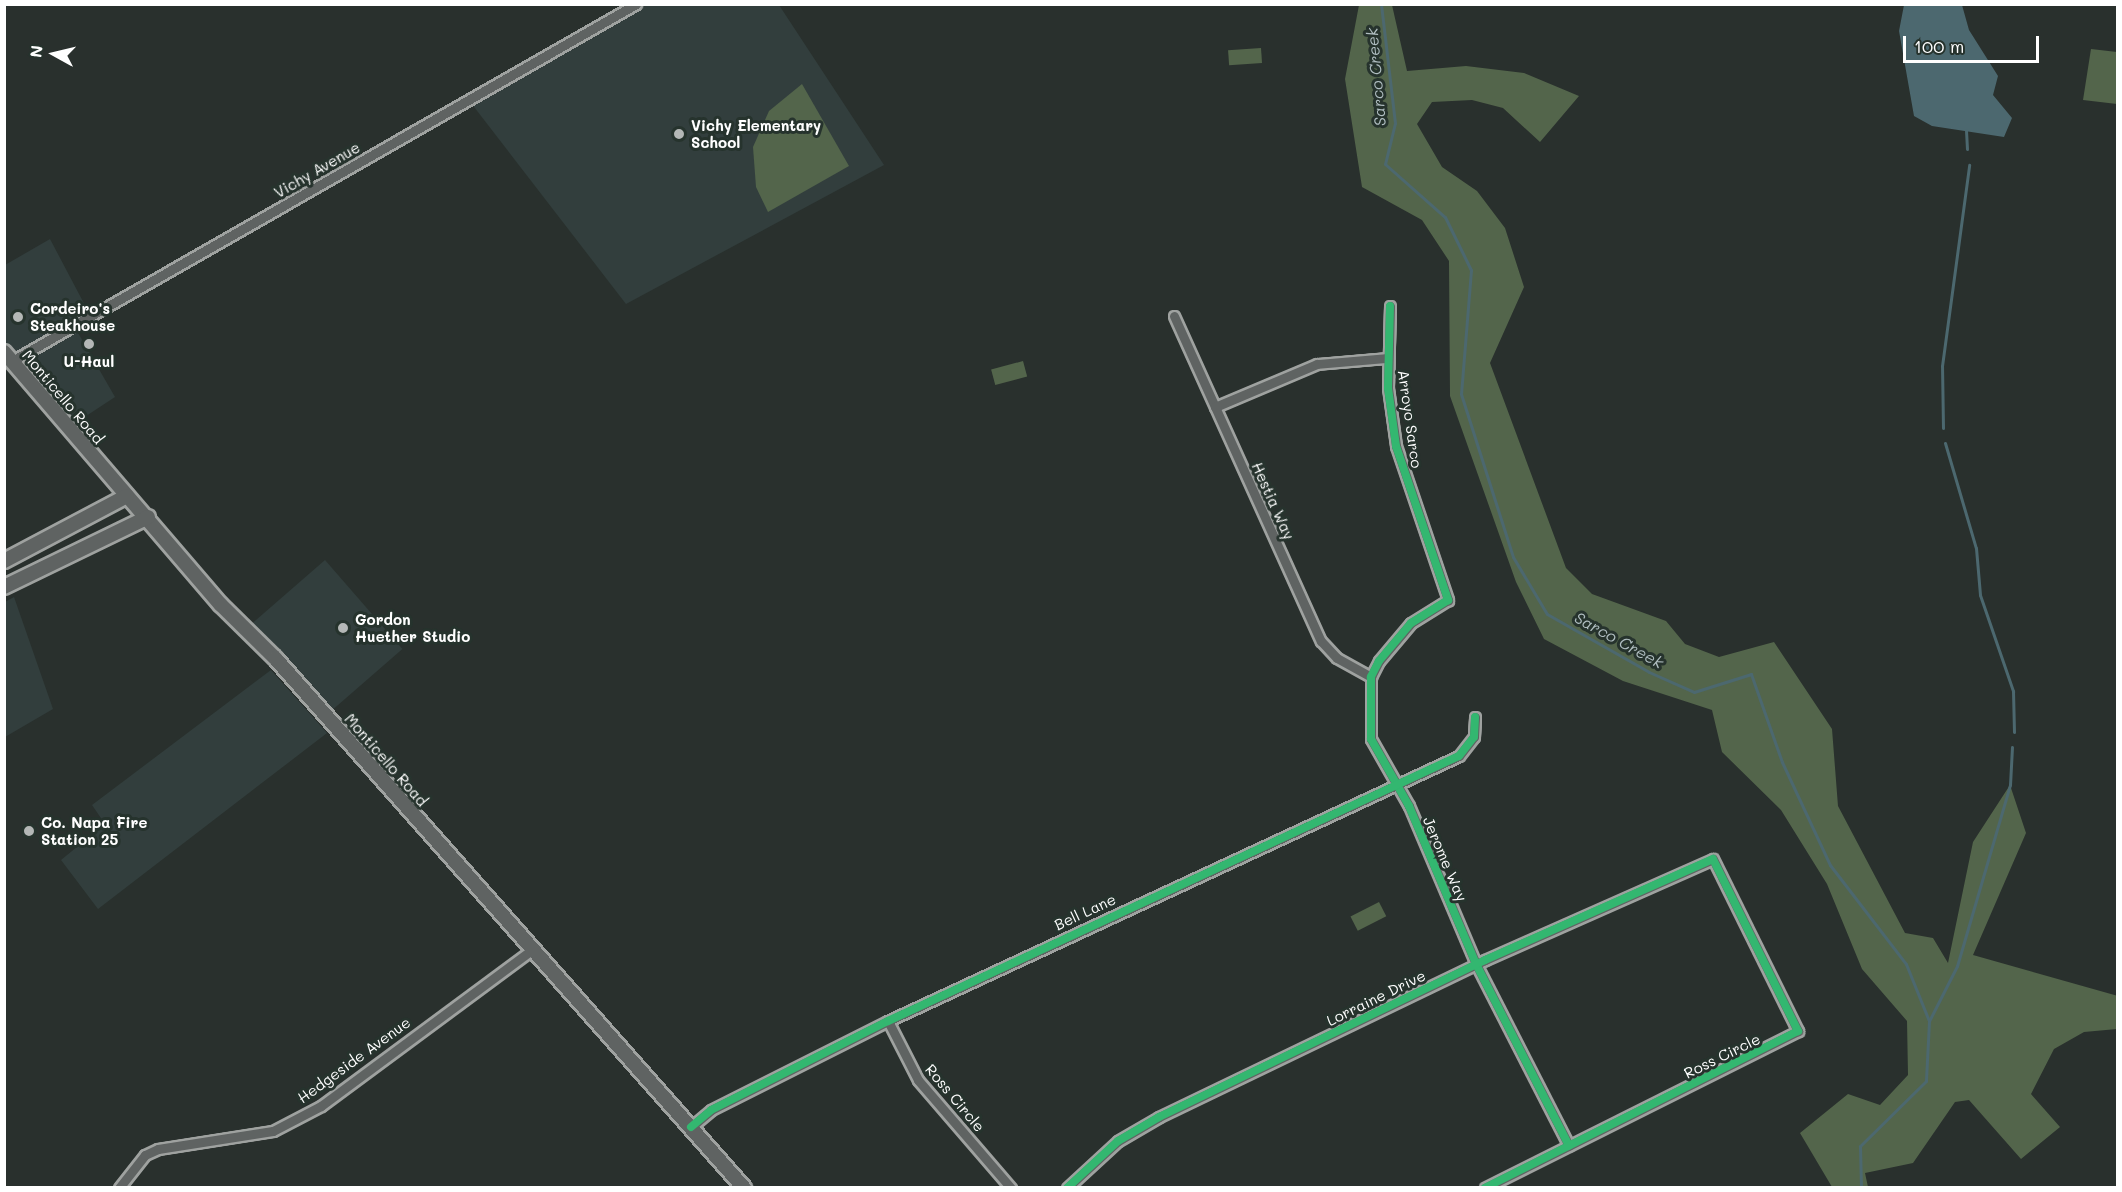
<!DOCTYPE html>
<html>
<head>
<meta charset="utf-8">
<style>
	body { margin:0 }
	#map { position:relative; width:2122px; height:1192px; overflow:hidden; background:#29302d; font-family:Mali,sans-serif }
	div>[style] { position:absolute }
	.built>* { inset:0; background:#323e3d; transform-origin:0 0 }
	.green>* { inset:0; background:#53654b; transform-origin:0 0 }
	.water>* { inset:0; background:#4c686f }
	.stream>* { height:3px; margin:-1.5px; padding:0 1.5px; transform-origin:1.5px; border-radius:1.5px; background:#4c686f }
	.roads { filter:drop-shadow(2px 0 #9fa2a0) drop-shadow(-2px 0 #9fa2a0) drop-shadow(0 2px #9fa2a0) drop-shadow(0 -2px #9fa2a0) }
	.street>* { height:9px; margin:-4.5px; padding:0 4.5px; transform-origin:4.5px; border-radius:4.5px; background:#5f6362 }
	.secondary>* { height:14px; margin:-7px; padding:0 7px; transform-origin:7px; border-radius:7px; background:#5f6362 }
	.cycleway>* { height:8px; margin:-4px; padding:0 4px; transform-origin:4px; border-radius:4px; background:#33b770 }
	.dots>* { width:16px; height:16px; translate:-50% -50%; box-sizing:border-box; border:3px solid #26332d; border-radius:50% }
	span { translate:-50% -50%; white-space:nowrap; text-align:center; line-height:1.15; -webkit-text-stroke:6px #26332d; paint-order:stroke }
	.poi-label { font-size:15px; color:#fff; font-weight:700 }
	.left { translate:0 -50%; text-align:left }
	.street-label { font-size:15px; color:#fff }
	.water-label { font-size:16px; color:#b0bec1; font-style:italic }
	.frame { position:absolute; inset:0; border:6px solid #fff; pointer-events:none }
	.north { position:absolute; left:24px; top:24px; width:60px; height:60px; -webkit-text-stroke:4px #26332d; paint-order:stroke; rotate:278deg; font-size:16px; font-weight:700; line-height:24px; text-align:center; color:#fff }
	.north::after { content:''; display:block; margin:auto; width:21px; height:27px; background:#fff; clip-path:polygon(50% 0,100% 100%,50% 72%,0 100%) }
	.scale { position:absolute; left:1903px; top:36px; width:136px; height:27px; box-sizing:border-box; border:3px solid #fff; border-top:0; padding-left:8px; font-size:18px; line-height:21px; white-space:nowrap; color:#fff; -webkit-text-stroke:4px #26332d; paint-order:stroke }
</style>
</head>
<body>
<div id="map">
	<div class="built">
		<i style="clip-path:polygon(641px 5px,779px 5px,884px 165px,626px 304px,471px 103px)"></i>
		<i style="clip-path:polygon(50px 239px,88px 311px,15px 353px,5px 342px,5px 265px)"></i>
		<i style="clip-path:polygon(77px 331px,115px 397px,74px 424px,25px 363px)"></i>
		<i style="left:325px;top:560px;width:118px;height:99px;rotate:49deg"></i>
		<i style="clip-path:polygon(14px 597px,53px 709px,5px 737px,5px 602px)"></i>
		<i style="clip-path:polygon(271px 670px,327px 733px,98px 909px,61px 860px,105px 824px,92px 805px)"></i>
	</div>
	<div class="green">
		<i style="clip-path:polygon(1359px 5px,1392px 5px,1407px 71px,1466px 66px,1524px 73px,1579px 96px,1540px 142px,1503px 108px,1472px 100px,1432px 102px,1417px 124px,1442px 167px,1477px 191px,1505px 228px,1524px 287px,1490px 363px,1566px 568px,1592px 594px,1666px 621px,1685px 644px,1719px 657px,1774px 642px,1832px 729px,1838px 806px,1905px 933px,1933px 938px,1948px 963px,1973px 842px,2010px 785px,2026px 833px,1973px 955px,2118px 996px,2117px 1029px,2084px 1032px,2054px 1049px,2031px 1094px,2060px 1127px,2021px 1159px,1969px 1100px,1955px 1102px,1913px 1163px,1865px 1173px,1868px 1187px,1832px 1187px,1800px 1133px,1848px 1094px,1880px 1105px,1908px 1075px,1907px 1021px,1862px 969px,1827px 884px,1781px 810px,1722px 752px,1712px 710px,1623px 681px,1544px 639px,1516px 582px,1450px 396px,1449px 261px,1422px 220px,1362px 187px,1345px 79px)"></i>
		<i style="left:1261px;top:48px;width:15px;height:33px;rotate:86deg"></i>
		<i style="clip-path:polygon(2091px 49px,2117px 52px,2117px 104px,2083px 100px)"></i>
		<i style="clip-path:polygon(802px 84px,849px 166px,768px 212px,756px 187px,753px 147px,769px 111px)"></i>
		<i style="left:1023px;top:361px;width:16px;height:33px;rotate:75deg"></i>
		<i style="left:1379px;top:902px;width:16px;height:32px;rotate:63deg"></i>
	</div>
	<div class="water">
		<i style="clip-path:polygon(1904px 5px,1962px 5px,1969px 30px,1998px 76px,1993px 95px,2012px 118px,2004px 137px,1932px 126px,1914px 116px,1899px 31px)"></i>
	</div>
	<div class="stream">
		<i style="left:1381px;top:4px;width:120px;rotate:83.3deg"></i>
		<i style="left:1395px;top:123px;width:42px;rotate:103.7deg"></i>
		<i style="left:1385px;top:164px;width:80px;rotate:41.5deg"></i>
		<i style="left:1445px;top:217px;width:59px;rotate:63.9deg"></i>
		<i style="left:1471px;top:270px;width:124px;rotate:94.6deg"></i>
		<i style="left:1461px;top:394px;width:171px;rotate:72.3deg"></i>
		<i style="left:1513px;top:557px;width:66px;rotate:59.2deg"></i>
		<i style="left:1547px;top:614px;width:117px;rotate:29.6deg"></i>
		<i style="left:1649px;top:672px;width:49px;rotate:24deg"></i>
		<i style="left:1694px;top:692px;width:60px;rotate:-17.5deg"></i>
		<i style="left:1751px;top:674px;width:93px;rotate:70.6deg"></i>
		<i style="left:1782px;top:762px;width:114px;rotate:65deg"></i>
		<i style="left:1830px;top:865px;width:125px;rotate:52.5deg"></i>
		<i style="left:1906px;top:964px;width:61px;rotate:68deg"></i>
		<i style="left:1929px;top:1021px;width:60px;rotate:92.9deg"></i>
		<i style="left:1926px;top:1081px;width:93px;rotate:135.4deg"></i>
		<i style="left:1860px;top:1146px;width:42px;rotate:88.6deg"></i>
		<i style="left:1966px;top:130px;width:19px;rotate:87deg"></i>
		<i style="left:1943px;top:428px;width:62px;rotate:-90.9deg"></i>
		<i style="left:1942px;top:366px;width:203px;rotate:-82.3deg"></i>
		<i style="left:1945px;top:443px;width:109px;rotate:73.6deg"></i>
		<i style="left:1976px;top:548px;width:47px;rotate:85.1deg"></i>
		<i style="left:1980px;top:595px;width:102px;rotate:71deg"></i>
		<i style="left:2013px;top:691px;width:41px;rotate:88.6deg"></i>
		<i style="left:1929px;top:1021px;width:62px;rotate:-63deg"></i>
		<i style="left:1957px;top:966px;width:189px;rotate:-73.7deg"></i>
		<i style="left:2010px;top:785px;width:38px;rotate:-87deg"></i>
	</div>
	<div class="roads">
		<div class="street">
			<i style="left:1390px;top:306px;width:82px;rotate:91.4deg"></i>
			<i style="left:1388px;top:388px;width:59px;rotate:82.1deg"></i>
			<i style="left:1396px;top:446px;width:163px;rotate:71.3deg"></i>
			<i style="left:1448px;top:600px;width:44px;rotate:148.1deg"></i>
			<i style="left:1411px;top:623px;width:50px;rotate:130.1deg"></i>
			<i style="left:1379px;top:661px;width:18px;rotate:117deg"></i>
			<i style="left:1371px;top:677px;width:62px;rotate:90deg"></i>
			<i style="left:1371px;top:739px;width:77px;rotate:60.4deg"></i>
			<i style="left:1409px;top:806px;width:172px;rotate:67deg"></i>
			<i style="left:1476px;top:964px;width:204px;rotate:62.9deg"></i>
			<i style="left:1174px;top:316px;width:357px;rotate:65.7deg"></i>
			<i style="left:1321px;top:641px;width:23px;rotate:47deg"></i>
			<i style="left:1337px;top:658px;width:39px;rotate:29deg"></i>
			<i style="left:12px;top:361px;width:719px;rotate:-29.77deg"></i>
			<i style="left:1215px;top:407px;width:111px;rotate:-22.9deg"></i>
			<i style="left:1317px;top:364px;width:70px;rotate:-4.9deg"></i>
			<i style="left:888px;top:1021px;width:66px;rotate:63deg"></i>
			<i style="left:918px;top:1080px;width:143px;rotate:49.3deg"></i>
			<i style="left:691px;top:1127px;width:26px;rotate:-40deg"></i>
			<i style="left:711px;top:1110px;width:198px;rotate:-26.7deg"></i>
			<i style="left:888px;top:1021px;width:629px;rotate:-24.9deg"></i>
			<i style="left:1459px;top:756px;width:24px;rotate:-52deg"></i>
			<i style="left:1474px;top:737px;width:20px;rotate:-87deg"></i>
			<i style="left:119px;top:1188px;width:42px;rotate:-51.8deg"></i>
			<i style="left:145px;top:1155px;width:14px;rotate:-25deg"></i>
			<i style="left:158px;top:1149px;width:116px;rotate:-8.9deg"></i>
			<i style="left:273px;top:1131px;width:54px;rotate:-27.5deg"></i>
			<i style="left:321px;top:1106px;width:262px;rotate:-36.5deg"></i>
			<i style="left:1067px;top:1188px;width:69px;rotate:-42.7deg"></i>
			<i style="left:1118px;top:1141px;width:48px;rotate:-30.3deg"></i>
			<i style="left:1159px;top:1117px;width:362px;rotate:-25.7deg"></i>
			<i style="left:1485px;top:960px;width:249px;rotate:-23.9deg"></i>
			<i style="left:1713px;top:859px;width:192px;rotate:63.7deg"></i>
			<i style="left:1798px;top:1031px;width:350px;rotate:153.4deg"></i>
		</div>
		<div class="secondary">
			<i style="left:4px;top:352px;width:333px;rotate:49.4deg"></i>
			<i style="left:221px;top:605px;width:76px;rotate:44.5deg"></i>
			<i style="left:275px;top:658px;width:708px;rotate:48.49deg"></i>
			<i style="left:4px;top:561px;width:139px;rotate:-27.9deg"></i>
			<i style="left:4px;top:587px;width:160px;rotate:-25.9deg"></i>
		</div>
	</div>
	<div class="cycleway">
		<i style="left:1390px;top:306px;width:82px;rotate:91.4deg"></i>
		<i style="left:1388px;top:388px;width:59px;rotate:82.1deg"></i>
		<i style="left:1396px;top:446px;width:163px;rotate:71.3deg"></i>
		<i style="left:1448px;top:600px;width:44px;rotate:148.1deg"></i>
		<i style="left:1411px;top:623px;width:50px;rotate:130.1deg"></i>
		<i style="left:1379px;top:661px;width:18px;rotate:117deg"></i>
		<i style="left:1371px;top:677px;width:62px;rotate:90deg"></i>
		<i style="left:1371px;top:739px;width:77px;rotate:60.4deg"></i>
		<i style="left:1409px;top:806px;width:172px;rotate:67deg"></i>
		<i style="left:1476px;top:964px;width:204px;rotate:62.9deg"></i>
		<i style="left:691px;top:1127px;width:26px;rotate:-40deg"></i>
		<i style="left:711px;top:1110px;width:198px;rotate:-26.7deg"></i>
		<i style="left:888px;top:1021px;width:629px;rotate:-24.9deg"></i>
		<i style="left:1459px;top:756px;width:24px;rotate:-52deg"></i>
		<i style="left:1474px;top:737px;width:20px;rotate:-87deg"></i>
		<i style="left:1067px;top:1188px;width:69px;rotate:-42.7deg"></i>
		<i style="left:1118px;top:1141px;width:48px;rotate:-30.3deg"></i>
		<i style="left:1159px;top:1117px;width:362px;rotate:-25.7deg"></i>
		<i style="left:1485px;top:960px;width:249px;rotate:-23.9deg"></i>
		<i style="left:1713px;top:859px;width:192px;rotate:63.7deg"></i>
		<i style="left:1798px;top:1031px;width:350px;rotate:153.4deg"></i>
	</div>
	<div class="dots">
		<i style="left:679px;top:134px;background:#b4b7b6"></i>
		<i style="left:18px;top:317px;background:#b4b7b6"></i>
		<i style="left:89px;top:344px;background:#b4b7b6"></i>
		<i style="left:343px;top:628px;background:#b4b7b6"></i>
		<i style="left:29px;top:831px;background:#b4b7b6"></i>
	</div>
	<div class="poi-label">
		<span class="left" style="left:691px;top:134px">Vichy Elementary<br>School</span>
		<span class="left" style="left:30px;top:317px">Cordeiro's<br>Steakhouse</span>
		<span style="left:89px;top:362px">U-Haul</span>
		<span class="left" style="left:355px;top:628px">Gordon<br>Huether Studio</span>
		<span class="left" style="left:41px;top:831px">Co. Napa Fire<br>Station 25</span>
	</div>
	<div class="street-label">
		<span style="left:317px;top:170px;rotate:-30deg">Vichy Avenue</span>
		<span style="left:63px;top:397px;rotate:50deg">Monticello Road</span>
		<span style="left:1410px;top:419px;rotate:82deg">Arroyo Sarco</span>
		<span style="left:1273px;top:501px;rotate:66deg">Hestia Way</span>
		<span style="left:386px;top:760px;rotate:49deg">Monticello Road</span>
		<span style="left:1445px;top:859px;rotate:67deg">Jerome Way</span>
		<span style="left:1085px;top:912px;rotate:-25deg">Bell Lane</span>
		<span style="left:1376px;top:998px;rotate:-26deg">Lorraine Drive</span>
		<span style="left:1722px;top:1056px;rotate:-26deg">Ross Circle</span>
		<span style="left:354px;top:1060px;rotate:-36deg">Hedgeside Avenue</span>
		<span style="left:955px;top:1098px;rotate:50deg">Ross Circle</span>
	</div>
	<div class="water-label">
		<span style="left:1376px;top:77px;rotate:-95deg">Sarco Creek</span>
		<span style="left:1619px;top:640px;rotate:29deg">Sarco Creek</span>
	</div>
	<div class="frame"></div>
	<div class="north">N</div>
	<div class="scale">100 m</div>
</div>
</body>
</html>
